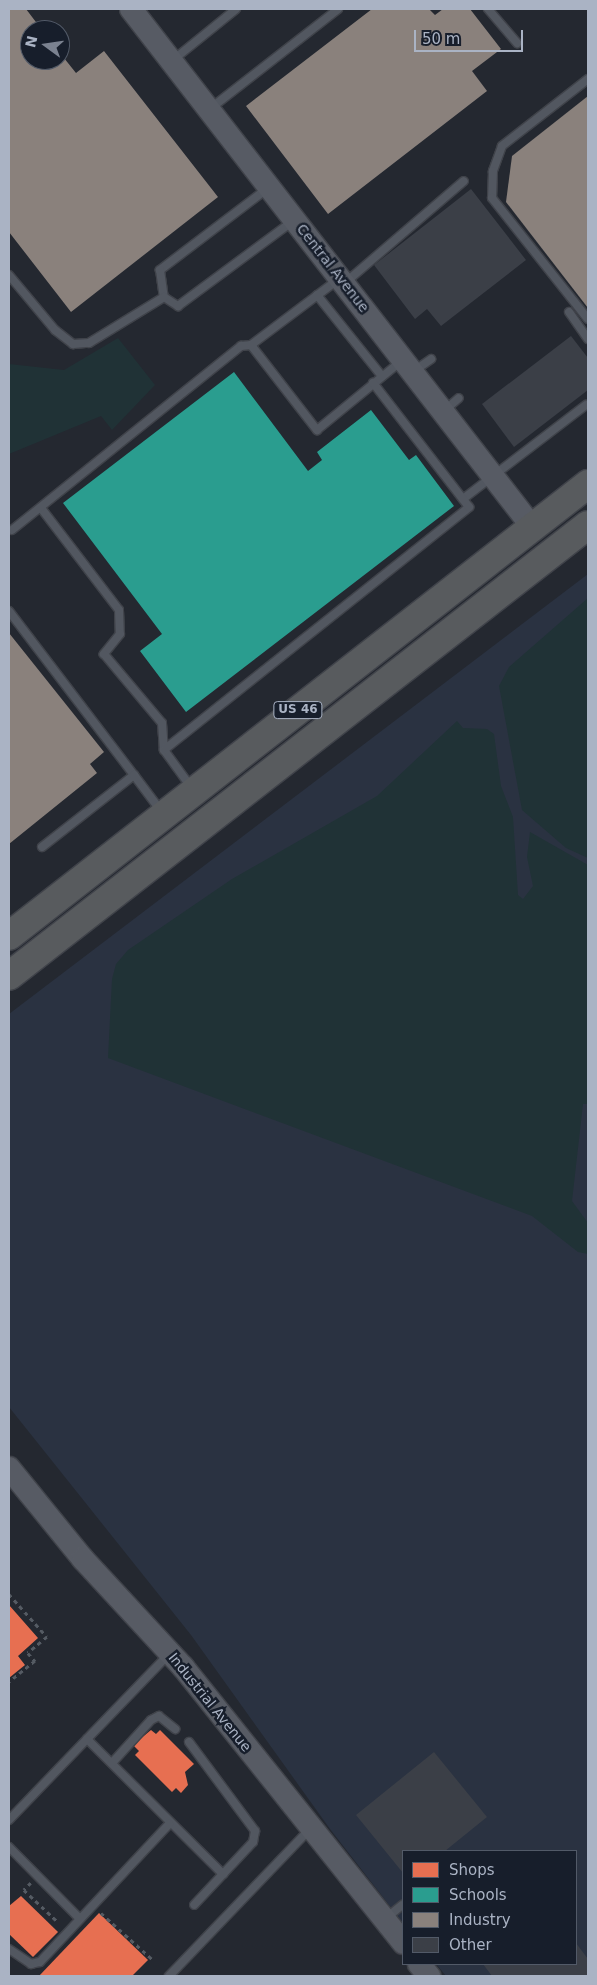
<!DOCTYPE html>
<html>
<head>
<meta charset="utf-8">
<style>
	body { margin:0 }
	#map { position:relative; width:597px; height:1985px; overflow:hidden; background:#242830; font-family:"DejaVu Sans",sans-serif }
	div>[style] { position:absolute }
	.airport>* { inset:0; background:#2a3241 }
	.green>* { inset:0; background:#203236 }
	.shops>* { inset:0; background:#e76f51 }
	.schools>* { inset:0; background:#2a9d8f }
	.industry>* { inset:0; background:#8a817c }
	.building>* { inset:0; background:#3b3f47 }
	.path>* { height:2.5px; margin-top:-1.25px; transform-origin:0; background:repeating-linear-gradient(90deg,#555b63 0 4px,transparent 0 8px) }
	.roads { filter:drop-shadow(1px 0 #40434a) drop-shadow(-1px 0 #40434a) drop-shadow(0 1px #40434a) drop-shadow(0 -1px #40434a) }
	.lane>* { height:8px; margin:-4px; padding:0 4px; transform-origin:4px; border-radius:4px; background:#525760 }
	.secondary>* { height:22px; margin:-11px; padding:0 11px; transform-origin:11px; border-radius:11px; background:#575b64 }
	.highway>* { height:28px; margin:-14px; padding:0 14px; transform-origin:14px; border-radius:14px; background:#585b5e }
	span { translate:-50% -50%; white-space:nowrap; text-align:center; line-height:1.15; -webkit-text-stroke:5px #171e2b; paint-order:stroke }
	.shield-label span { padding:1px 4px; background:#171e2b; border:1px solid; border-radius:4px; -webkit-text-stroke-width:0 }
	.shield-label { font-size:12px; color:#aab3c4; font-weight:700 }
	.street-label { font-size:14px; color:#aab3c4 }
	.frame { position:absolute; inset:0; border:10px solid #aab3c4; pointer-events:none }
	.legend { position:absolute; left:402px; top:1850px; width:175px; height:115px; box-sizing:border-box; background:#171e2b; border:1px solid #525a68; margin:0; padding:6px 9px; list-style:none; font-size:15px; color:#aab3c4 }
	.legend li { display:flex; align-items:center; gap:10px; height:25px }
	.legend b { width:25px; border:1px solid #525a68 }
	.north { position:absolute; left:20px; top:20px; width:50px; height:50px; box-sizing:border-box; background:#171e2b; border:1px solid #525a68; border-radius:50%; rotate:284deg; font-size:14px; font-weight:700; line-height:20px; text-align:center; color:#aab3c4 }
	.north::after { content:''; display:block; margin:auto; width:18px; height:22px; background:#7b8290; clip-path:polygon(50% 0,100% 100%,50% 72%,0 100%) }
	.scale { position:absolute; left:414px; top:30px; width:109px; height:22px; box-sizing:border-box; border:2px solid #aab3c4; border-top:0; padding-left:6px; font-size:15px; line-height:18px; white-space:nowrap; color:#aab3c4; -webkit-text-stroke:4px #171e2b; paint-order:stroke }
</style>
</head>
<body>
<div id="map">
	<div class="airport">
		<i style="clip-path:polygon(588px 574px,588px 1976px,446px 1976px,436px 1964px,576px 1964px,576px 1851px,403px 1851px,403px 1923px,330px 1829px,191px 1635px,9px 1407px,9px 1014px)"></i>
	</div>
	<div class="green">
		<i style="clip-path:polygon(118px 338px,155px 385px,112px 430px,101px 416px,9px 454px,9px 364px,64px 370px)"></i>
		<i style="clip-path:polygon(588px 598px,588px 858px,566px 848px,522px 810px,499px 686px,509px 667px)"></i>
		<i style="clip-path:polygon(457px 721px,463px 728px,487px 729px,494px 734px,501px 786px,513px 817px,518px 895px,523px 899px,533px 886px,527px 857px,530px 832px,588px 865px,588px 1104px,583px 1104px,572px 1201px,588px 1223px,588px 1254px,578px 1252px,532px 1216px,108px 1058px,112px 979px,116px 964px,128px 950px,232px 879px,377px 796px)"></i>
	</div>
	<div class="shops">
		<i style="clip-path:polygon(9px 1605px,38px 1638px,18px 1656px,25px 1665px,9px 1678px)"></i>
		<i style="clip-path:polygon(151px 1730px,156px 1734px,160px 1730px,194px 1764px,185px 1772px,188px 1785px,181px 1793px,176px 1788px,172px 1792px,135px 1755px,139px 1751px,133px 1745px)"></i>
		<i style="clip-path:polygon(21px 1896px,58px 1932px,33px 1957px,9px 1934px,9px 1906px)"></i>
		<i style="clip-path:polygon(99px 1913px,148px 1960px,132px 1976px,39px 1976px)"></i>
	</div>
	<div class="schools">
		<i style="clip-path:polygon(234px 372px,308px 471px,322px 460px,317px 452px,371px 410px,409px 460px,416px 455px,454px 506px,186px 712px,140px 651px,162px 634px,63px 503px)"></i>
	</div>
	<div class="industry">
		<i style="clip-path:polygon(9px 9px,26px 9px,42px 30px,30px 30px,30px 60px,60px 60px,60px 53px,76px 73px,104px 51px,218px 197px,71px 312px,9px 232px)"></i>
		<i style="clip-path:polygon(372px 9px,429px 9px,435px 15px,443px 9px,470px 9px,501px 49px,472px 71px,487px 91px,328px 214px,246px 106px)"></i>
		<i style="clip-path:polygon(588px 96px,588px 308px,506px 202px,512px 156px)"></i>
		<i style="clip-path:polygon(9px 633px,104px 752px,90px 764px,97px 773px,9px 844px)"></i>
	</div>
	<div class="building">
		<i style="clip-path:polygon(471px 189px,526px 260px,441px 326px,427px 309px,415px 319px,374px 265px)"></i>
		<i style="clip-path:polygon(571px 336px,588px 358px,588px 390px,514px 447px,482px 404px)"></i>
		<i style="clip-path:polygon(434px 1752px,487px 1817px,445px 1851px,403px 1851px,403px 1873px,356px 1815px)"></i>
		<i style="clip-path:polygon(576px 1943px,588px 1959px,588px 1976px,492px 1976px,483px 1964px,576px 1964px)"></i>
	</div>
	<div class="path">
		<i style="left:9px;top:1594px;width:57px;rotate:48.5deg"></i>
		<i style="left:47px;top:1637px;width:25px;rotate:140deg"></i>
		<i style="left:28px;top:1653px;width:11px;rotate:49deg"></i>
		<i style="left:35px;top:1661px;width:33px;rotate:141deg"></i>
		<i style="left:31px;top:1883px;width:10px;rotate:135deg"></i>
		<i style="left:24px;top:1890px;width:47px;rotate:43.3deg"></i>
		<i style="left:101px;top:1913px;width:69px;rotate:42deg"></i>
	</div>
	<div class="roads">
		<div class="lane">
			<i style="left:488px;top:9px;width:45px;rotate:49.5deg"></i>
			<i style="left:173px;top:60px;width:81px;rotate:-39deg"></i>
			<i style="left:588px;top:79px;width:109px;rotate:142.1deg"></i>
			<i style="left:502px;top:146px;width:27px;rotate:110deg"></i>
			<i style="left:493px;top:171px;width:27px;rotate:92deg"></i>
			<i style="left:492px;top:198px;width:154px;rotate:51.6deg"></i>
			<i style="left:211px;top:108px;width:161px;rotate:-37.9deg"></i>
			<i style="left:268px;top:188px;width:136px;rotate:142.8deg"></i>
			<i style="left:160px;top:270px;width:27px;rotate:82deg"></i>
			<i style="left:164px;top:297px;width:17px;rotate:33deg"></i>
			<i style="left:178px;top:306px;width:143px;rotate:-36.5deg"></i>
			<i style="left:9px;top:275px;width:72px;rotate:50.1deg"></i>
			<i style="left:55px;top:330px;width:23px;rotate:38deg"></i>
			<i style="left:73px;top:344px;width:16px;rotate:-4deg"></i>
			<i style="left:89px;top:343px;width:88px;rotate:-31.5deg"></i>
			<i style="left:346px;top:282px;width:155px;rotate:-40.6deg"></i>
			<i style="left:317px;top:295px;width:104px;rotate:51.3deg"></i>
			<i style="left:569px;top:312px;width:33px;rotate:55deg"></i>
			<i style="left:251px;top:345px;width:108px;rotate:52.2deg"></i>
			<i style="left:317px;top:430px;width:107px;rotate:-39.3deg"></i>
			<i style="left:414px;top:371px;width:21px;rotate:-35deg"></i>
			<i style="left:445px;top:410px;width:18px;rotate:-41deg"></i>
			<i style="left:463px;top:499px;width:155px;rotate:-37.4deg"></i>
			<i style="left:41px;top:508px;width:128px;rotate:52.6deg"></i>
			<i style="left:119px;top:610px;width:24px;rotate:88deg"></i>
			<i style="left:120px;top:634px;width:26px;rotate:129deg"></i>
			<i style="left:104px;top:654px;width:90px;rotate:50deg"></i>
			<i style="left:162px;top:723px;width:27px;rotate:86deg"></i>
			<i style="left:164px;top:750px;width:46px;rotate:53.9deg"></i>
			<i style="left:12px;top:530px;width:294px;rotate:-38.8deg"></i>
			<i style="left:241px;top:346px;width:10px;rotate:-6deg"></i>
			<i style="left:251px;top:345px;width:110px;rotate:-36.9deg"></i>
			<i style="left:9px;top:611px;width:206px;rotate:52.7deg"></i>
			<i style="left:164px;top:750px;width:390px;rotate:-38.5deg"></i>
			<i style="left:469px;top:507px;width:157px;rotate:-127.7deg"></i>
			<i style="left:42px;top:847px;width:117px;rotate:-38deg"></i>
			<i style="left:134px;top:775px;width:45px;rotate:53.1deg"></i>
			<i style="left:169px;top:1654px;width:118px;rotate:134deg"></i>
			<i style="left:87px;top:1739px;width:192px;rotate:44.8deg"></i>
			<i style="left:189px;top:1742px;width:111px;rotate:53.4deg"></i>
			<i style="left:255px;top:1831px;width:11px;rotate:100deg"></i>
			<i style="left:253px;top:1842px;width:86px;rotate:133.1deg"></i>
			<i style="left:112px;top:1763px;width:58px;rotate:-47.8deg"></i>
			<i style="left:151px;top:1720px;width:9px;rotate:-27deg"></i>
			<i style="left:159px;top:1716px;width:21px;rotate:39deg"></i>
			<i style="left:9px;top:1820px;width:112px;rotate:-46.1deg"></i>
			<i style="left:9px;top:1847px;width:101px;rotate:45.4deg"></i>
			<i style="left:386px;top:1918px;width:21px;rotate:-39deg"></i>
			<i style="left:9px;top:1949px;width:27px;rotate:34deg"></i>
			<i style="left:31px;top:1964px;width:9px;rotate:-13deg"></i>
			<i style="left:40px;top:1962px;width:189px;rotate:-46.9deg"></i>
			<i style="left:169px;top:1976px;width:202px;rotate:-46.2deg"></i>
		</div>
		<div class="secondary">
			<i style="left:131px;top:9px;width:656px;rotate:52.24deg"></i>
			<i style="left:9px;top:1468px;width:117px;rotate:50.9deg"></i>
			<i style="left:83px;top:1559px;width:147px;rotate:47.2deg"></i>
			<i style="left:183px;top:1667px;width:353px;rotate:51.4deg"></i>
			<i style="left:419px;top:1964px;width:16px;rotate:50deg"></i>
		</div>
		<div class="highway">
			<i style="left:9px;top:936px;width:735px;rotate:-37.98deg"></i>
			<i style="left:9px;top:976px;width:734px;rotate:-37.92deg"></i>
		</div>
	</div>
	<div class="shield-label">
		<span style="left:298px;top:710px">US 46</span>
	</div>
	<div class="street-label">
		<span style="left:333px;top:268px;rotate:52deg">Central Avenue</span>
		<span style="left:210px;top:1702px;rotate:51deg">Industrial Avenue</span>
	</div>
	<div class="frame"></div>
	<ul class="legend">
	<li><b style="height:14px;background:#e76f51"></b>Shops</li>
	<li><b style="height:14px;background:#2a9d8f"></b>Schools</li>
	<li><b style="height:14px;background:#8a817c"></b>Industry</li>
	<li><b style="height:14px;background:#3b3f47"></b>Other</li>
	</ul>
	<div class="north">N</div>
	<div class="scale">50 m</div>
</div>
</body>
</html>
